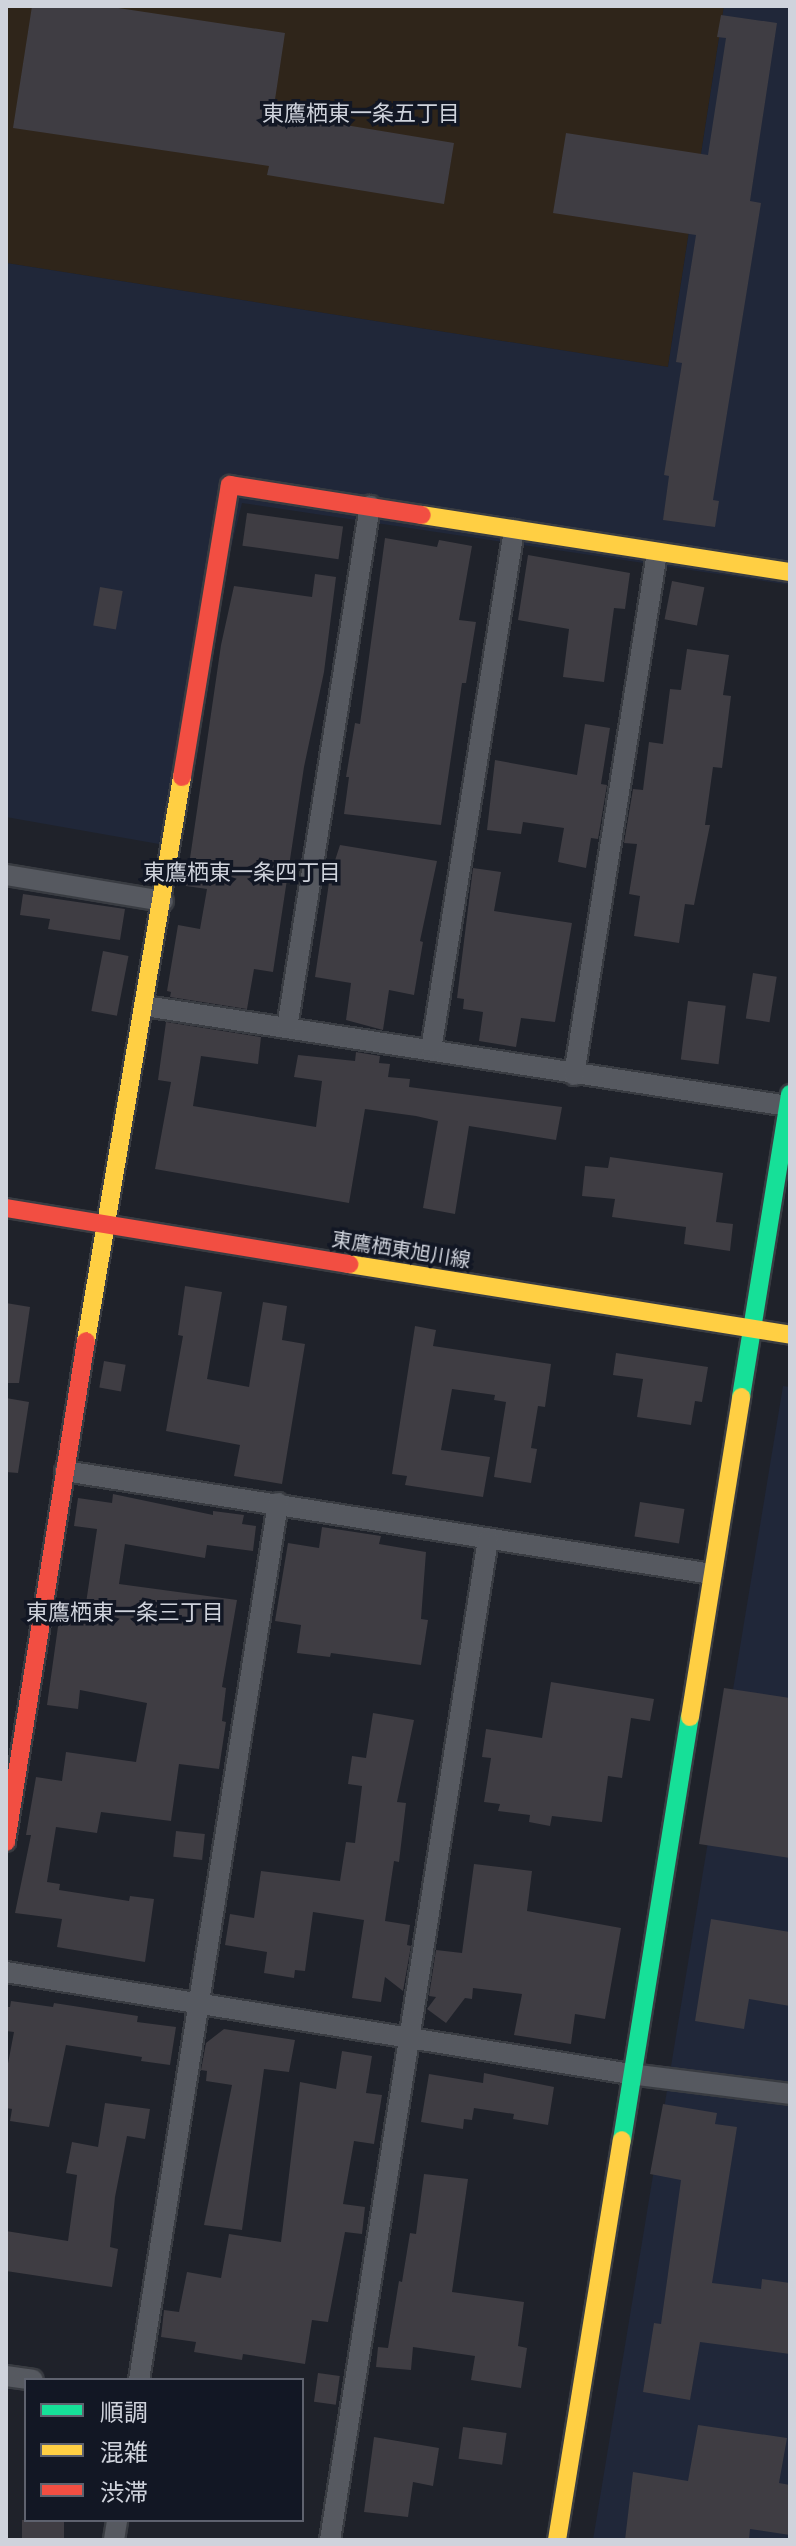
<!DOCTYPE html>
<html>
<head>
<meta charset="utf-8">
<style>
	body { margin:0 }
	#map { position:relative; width:796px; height:2546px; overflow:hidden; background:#1f222a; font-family:"Varela Round","Noto Sans JP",sans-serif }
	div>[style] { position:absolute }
	.commercial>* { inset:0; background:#2f251a }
	.built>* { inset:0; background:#202739 }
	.building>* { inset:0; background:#3f3d43; transform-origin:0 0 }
	.roads { filter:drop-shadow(2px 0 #393c42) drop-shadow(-2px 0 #393c42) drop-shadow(0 2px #393c42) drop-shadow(0 -2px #393c42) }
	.street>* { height:20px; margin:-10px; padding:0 10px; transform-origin:10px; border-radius:10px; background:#565960 }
	.fast>* { height:18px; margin:-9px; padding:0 9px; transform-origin:9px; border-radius:9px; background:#16e098 }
	.slow>* { height:18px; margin:-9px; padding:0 9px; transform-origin:9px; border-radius:9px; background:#ffcf43 }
	.jam>* { height:18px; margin:-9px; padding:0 9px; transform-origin:9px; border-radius:9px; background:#f24e42 }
	span { translate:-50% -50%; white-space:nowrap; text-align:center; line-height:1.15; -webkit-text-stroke:7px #121724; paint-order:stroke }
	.street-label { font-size:20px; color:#cfd3dc }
	.neighbourhood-label { font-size:22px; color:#cfd3dc }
	.frame { position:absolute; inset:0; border:8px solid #cfd3dc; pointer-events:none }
	.legend { position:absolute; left:24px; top:2378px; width:280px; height:144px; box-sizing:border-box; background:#121724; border:2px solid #5e626e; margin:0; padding:10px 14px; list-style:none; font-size:24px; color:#cfd3dc }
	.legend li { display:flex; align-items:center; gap:16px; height:40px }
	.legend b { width:40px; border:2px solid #5e626e }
</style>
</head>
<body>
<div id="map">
	<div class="commercial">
		<i style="clip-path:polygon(6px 6px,724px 6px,668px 367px,6px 263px)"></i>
	</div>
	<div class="built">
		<i style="clip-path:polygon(724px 6px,790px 6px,790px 585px,242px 503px,159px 844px,6px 817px,6px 263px,668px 367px)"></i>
		<i style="clip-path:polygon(783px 1386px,790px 1387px,790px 2540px,593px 2540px)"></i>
	</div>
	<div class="building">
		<i style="clip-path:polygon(32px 6px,105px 6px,285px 33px,273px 113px,454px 143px,444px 204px,267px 175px,269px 166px,13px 128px)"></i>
		<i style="clip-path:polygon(721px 15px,777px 23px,750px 201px,761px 203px,713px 500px,719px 501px,715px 527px,663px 520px,669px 476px,664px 475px,682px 363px,676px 362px,696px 235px,553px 213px,566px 133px,708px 155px,726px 38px,717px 37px)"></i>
		<i style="left:247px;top:513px;width:97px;height:33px;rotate:8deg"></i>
		<i style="clip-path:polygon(385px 538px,437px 547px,439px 540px,472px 546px,459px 620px,476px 622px,466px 683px,462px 683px,441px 825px,344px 814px,349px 777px,346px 777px,355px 723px,360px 724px)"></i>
		<i style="clip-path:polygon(528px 555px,630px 573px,625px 609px,614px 608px,604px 682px,563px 677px,569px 629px,518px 620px)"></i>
		<i style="clip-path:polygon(315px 574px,336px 577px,324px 672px,304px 767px,273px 972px,254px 969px,247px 1009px,170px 997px,171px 992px,167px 991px,178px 925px,200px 929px,207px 889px,186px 886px,221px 645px,234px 586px,312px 597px)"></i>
		<i style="left:672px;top:581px;width:33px;height:39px;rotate:11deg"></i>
		<i style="left:100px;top:587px;width:23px;height:39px;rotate:10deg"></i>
		<i style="clip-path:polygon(687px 649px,729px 655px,723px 695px,731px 696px,722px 768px,713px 767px,705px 825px,710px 825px,694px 905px,685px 904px,679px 943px,634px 936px,640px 896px,629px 894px,637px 844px,624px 843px,633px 789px,643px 790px,649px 742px,663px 744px,670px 689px,681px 690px)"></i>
		<i style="clip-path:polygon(585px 724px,610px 728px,601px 784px,607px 785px,598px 839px,591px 838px,586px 868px,558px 862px,564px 828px,523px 822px,521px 834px,487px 830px,495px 760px,577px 775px)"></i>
		<i style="clip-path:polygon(340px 845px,437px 861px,420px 941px,423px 942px,414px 995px,389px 990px,383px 1030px,346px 1020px,351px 983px,315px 977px,330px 876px)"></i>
		<i style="clip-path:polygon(473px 868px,501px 872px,494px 911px,572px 923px,555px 1022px,521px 1018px,516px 1047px,479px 1041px,483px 1012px,463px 1009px,464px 999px,457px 998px)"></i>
		<i style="clip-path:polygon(23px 894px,125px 909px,120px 940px,48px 929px,50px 919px,20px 915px)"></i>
		<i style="left:103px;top:951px;width:26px;height:61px;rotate:11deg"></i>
		<i style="left:753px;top:973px;width:24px;height:46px;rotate:9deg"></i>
		<i style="left:688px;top:1001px;width:38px;height:59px;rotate:7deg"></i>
		<i style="clip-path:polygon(166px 1022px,261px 1037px,258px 1064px,201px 1056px,193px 1106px,316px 1127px,322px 1081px,294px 1077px,298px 1055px,355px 1061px,356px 1052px,380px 1056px,379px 1063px,390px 1064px,388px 1077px,410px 1079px,409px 1087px,562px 1107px,556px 1140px,469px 1126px,455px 1214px,423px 1208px,438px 1121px,416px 1116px,365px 1109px,349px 1203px,155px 1169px,171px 1082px,158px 1080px)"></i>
		<i style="clip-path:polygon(610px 1157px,723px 1173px,716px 1222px,733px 1224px,730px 1251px,684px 1244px,686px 1227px,612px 1217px,615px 1199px,582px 1196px,585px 1166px,608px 1168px)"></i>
		<i style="clip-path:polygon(185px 1286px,222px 1292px,207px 1379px,249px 1387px,263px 1302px,287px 1306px,282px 1340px,305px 1344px,282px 1484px,234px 1476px,240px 1445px,166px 1431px,183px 1336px,178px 1335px)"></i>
		<i style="clip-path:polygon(6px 1303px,30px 1307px,19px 1383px,6px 1383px)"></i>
		<i style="clip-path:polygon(415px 1326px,436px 1330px,433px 1346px,551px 1364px,545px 1407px,538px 1406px,531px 1448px,537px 1449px,531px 1483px,494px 1477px,506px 1402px,494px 1400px,495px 1395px,452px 1389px,441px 1450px,490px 1457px,483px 1497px,405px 1485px,407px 1476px,392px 1474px)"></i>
		<i style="clip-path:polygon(616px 1353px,708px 1367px,702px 1402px,695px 1401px,691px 1425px,637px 1417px,643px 1379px,613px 1375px)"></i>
		<i style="left:104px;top:1361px;width:22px;height:27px;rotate:10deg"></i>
		<i style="clip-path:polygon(6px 1398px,29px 1402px,18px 1473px,6px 1472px)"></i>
		<i style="clip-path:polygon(113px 1494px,213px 1515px,213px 1511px,244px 1515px,242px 1524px,256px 1526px,253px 1551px,207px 1545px,205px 1558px,125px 1544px,119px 1584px,237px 1600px,222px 1687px,226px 1688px,222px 1721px,226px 1722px,219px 1769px,179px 1764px,171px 1821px,101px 1812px,97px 1833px,56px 1827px,47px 1882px,60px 1884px,59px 1890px,129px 1901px,130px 1896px,154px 1899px,145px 1962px,57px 1947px,62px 1919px,15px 1913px,31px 1835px,26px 1835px,36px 1777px,62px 1781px,66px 1752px,136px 1762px,147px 1703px,80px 1690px,78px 1709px,47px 1705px,61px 1605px,85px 1610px,97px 1529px,74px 1526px,78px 1498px,112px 1503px)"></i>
		<i style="left:640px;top:1502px;width:45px;height:35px;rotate:9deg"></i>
		<i style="clip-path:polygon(322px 1527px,381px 1536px,379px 1544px,426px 1552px,421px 1619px,428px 1620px,421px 1665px,331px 1653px,330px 1657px,297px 1653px,301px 1625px,275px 1621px,288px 1543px,319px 1548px)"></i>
		<i style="clip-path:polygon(551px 1682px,654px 1699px,650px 1721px,631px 1718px,622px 1778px,608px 1776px,602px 1822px,552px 1816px,550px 1826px,529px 1822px,530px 1815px,498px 1811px,500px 1804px,484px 1802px,491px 1758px,482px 1757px,486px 1729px,542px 1738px)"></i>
		<i style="clip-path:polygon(724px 1688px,790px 1698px,790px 1858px,699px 1844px)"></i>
		<i style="clip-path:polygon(373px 1713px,414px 1720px,397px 1802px,406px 1803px,399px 1862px,394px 1861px,385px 1921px,410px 1925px,407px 1945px,411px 1946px,403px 1991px,385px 1977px,381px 2002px,352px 1998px,364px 1920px,313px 1912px,305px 1971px,295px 1970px,294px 1978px,264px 1973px,267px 1952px,225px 1945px,230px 1914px,254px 1918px,261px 1871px,340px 1881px,346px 1842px,355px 1843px,362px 1786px,348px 1784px,352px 1756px,366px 1758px)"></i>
		<i style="left:176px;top:1831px;width:29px;height:26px;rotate:6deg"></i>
		<i style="clip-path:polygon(474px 1864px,532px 1871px,527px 1911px,621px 1928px,605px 2019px,575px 2014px,571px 2044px,514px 2035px,522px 1994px,473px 1988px,472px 1999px,465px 1998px,446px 2023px,427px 2009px,436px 1997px,429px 1996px,436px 1950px,462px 1953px)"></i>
		<i style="clip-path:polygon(711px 1919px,790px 1932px,790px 2006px,749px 1999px,744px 2029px,695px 2021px)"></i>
		<i style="clip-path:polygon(11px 2001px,53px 2007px,54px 2003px,138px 2016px,137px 2022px,176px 2027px,170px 2065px,141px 2061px,142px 2057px,66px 2045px,49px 2127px,10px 2121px,12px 2109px,6px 2108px,6px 2074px,14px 2032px,6px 2031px,6px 2007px,10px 2007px)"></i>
		<i style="clip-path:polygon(224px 2029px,295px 2040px,289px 2072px,264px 2069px,242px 2230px,204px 2225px,232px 2085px,206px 2081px,207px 2071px,201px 2070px,206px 2043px)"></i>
		<i style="clip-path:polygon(342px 2051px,372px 2056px,366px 2093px,382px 2095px,374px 2144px,354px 2141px,343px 2204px,365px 2207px,362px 2234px,345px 2232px,328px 2322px,312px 2320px,305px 2364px,243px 2354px,242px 2360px,194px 2352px,196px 2342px,161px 2337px,164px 2310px,179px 2312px,187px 2272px,221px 2278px,229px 2234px,281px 2242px,300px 2082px,336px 2089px)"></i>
		<i style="clip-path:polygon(484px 2073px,554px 2087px,548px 2125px,513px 2119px,514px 2114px,474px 2108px,472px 2120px,464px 2119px,463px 2129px,421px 2122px,429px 2074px,483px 2083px)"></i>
		<i style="clip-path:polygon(105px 2103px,150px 2109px,145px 2139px,127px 2136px,115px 2197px,110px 2247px,118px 2249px,112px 2287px,6px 2271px,6px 2231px,68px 2241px,77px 2175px,66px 2173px,72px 2142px,98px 2147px)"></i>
		<i style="clip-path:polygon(663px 2104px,717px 2113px,715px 2124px,737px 2127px,712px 2283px,761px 2289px,762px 2279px,790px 2283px,790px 2354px,700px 2342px,690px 2400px,643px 2392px,654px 2323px,661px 2324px,681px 2180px,650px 2174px)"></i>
		<i style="clip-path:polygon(424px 2174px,468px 2179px,452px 2292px,524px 2302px,518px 2346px,527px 2348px,521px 2388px,471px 2380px,475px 2356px,413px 2347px,411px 2370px,376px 2367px,378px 2347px,388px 2348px,399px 2281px,402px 2282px,410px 2233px,416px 2234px)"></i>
		<i style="left:318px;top:2373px;width:22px;height:29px;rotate:8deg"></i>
		<i style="clip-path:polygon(698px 2425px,787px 2438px,779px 2483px,790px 2485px,790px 2535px,750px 2529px,749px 2540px,625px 2540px,633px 2472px,688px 2481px)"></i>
		<i style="left:463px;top:2427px;width:44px;height:32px;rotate:8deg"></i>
		<i style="clip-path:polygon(374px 2437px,439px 2448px,433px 2486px,413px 2482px,408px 2517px,364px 2512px)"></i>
		<i style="left:22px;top:2520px;width:42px;height:20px"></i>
	</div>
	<div class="roads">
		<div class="street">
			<i style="left:6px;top:875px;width:159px;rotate:9.4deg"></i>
			<i style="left:145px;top:1006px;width:651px;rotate:8.84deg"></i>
			<i style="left:287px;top:1028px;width:529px;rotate:-80.97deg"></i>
			<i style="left:431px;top:1050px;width:527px;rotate:-80.93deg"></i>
			<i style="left:574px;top:1075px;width:529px;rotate:-80.97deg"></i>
			<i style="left:65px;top:1471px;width:655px;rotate:9.05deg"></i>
			<i style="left:6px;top:1972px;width:632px;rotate:9.28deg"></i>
			<i style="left:630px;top:2074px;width:161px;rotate:7.1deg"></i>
			<i style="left:6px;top:2376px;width:27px;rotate:8deg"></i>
			<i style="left:139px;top:2380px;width:888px;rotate:-80.99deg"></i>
			<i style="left:114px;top:2540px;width:20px;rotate:-81deg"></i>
			<i style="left:330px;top:2540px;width:1013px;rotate:-81.03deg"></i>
		</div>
		<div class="fast">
			<i style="left:741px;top:1397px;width:307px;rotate:-80.8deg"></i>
			<i style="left:622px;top:2140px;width:428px;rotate:-80.9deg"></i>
		</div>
		<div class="slow">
			<i style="left:422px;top:515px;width:372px;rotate:8.8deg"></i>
			<i style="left:349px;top:1264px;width:447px;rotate:9.1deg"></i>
			<i style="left:86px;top:1341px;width:572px;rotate:-80.34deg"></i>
			<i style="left:690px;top:1717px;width:324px;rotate:-80.9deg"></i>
			<i style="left:557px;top:2540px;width:405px;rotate:-80.8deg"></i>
		</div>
		<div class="jam">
			<i style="left:182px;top:777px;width:296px;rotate:-80.7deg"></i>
			<i style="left:230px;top:485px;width:194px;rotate:8.9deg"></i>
			<i style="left:6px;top:1208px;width:348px;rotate:9.3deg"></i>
			<i style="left:6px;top:1842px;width:507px;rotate:-80.93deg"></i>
		</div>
	</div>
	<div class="street-label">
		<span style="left:401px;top:1251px;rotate:9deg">東鷹栖東旭川線</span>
	</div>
	<div class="neighbourhood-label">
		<span style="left:361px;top:115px">東鷹栖東一条五丁目</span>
		<span style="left:242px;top:874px">東鷹栖東一条四丁目</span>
		<span style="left:125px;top:1614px">東鷹栖東一条三丁目</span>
	</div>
	<div class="frame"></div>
	<ul class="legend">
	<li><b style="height:10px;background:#16e098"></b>順調</li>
	<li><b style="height:10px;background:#ffcf43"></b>混雑</li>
	<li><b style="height:10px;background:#f24e42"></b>渋滞</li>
	</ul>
</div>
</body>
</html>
